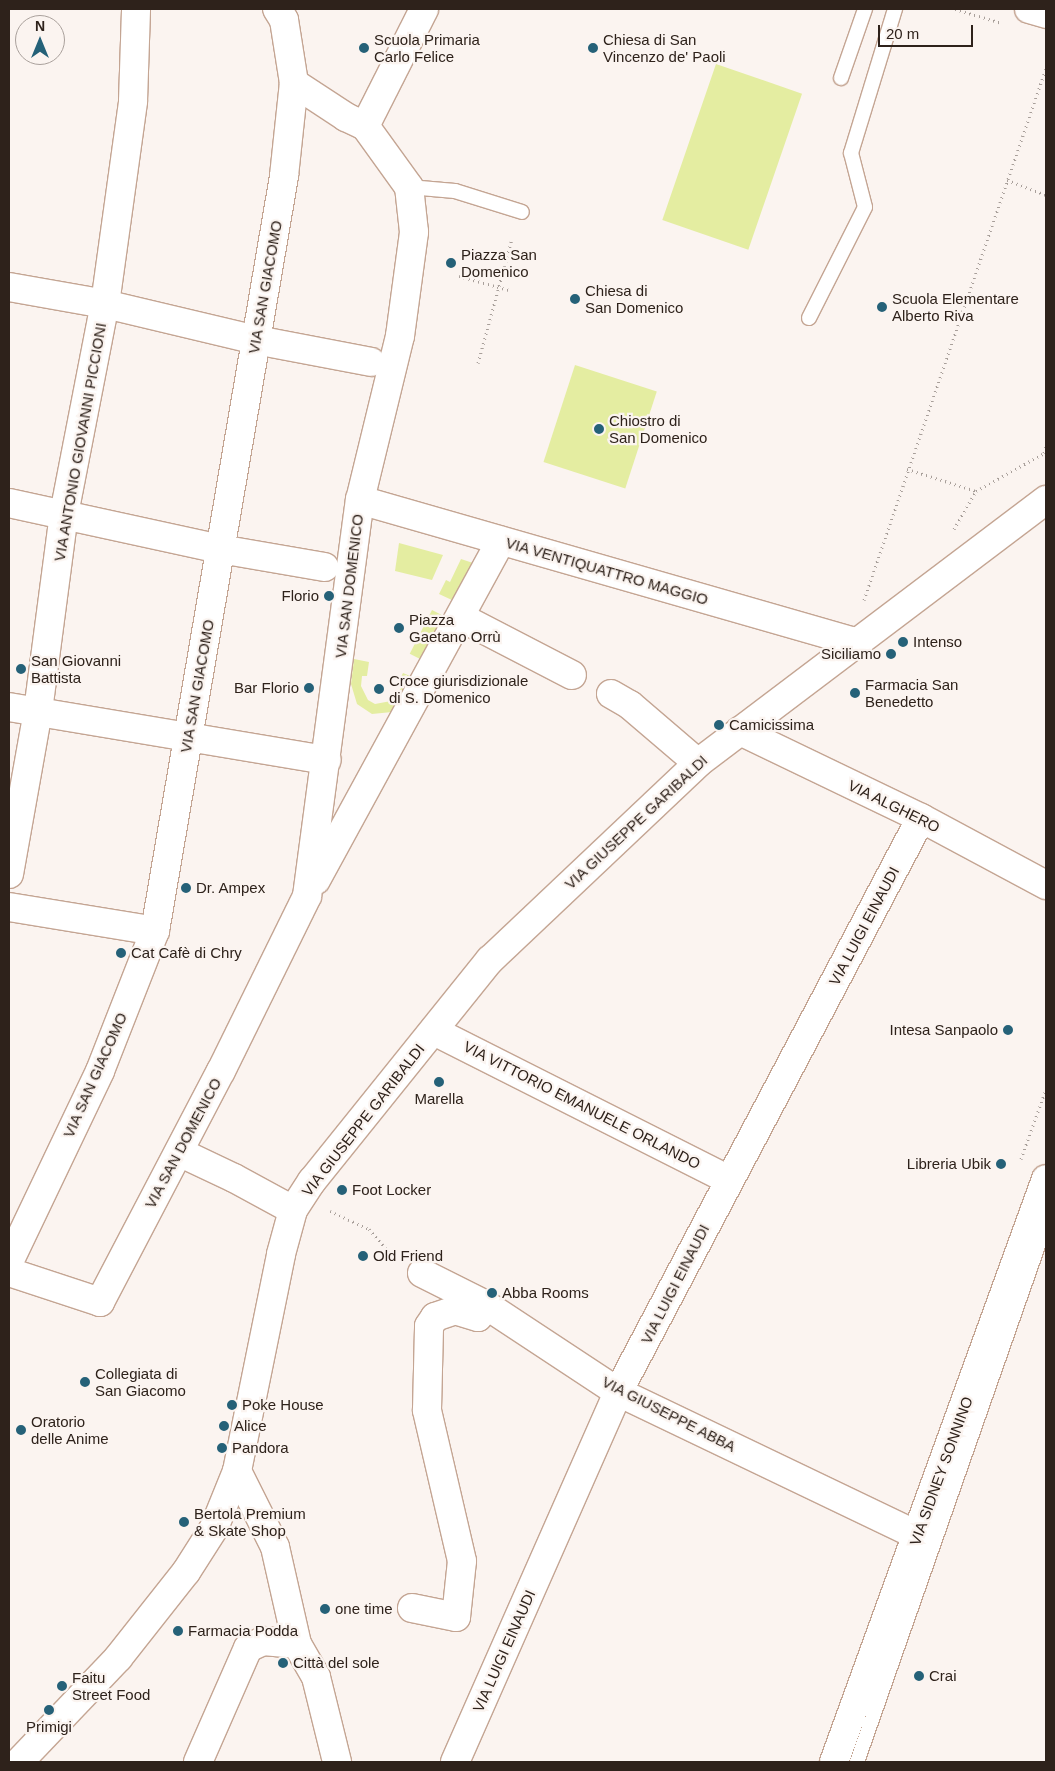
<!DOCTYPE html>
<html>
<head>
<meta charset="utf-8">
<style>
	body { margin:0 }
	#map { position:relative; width:1055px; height:1771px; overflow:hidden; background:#fbf4f0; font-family:Helvetica,sans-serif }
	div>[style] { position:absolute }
	.green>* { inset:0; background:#e4eda1; transform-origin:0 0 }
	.path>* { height:3px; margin-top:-1.5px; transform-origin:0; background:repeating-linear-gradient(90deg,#a89f9a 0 1px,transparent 0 5px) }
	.roads { filter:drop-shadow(1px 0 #c4a593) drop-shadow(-1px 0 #c4a593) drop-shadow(0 1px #c4a593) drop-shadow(0 -1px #c4a593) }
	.lane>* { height:14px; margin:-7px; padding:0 7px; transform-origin:7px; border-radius:7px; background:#fff }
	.street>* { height:28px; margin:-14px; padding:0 14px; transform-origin:14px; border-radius:14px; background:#fff }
	.secondary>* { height:28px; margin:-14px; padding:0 14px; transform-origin:14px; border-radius:14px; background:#fff }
	.dots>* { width:14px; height:14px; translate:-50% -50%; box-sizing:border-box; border:2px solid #fbf4f0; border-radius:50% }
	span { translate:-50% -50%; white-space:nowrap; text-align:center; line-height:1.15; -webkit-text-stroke:4.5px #fbf4f0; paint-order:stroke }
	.poi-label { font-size:15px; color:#2e221b }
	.left { translate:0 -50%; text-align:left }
	.right { translate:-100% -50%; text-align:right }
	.street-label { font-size:15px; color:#2e221b }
	.frame { position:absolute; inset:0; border:10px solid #2e221b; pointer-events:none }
	.north { position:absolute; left:15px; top:15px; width:50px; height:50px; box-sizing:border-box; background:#fbf4f0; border:1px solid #a9a09b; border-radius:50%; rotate:0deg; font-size:14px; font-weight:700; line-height:20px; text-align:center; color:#2e221b }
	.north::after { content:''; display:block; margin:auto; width:18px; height:22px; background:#256178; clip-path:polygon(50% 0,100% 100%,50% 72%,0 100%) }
	.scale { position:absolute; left:878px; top:25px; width:95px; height:22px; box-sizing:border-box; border:2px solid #2e221b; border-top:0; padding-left:6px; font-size:15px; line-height:18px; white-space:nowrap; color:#2e221b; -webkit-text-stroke:4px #fbf4f0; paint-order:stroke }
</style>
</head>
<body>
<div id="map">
	<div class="green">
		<i style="left:716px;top:64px;width:91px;height:165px;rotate:19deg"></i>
		<i style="left:575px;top:365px;width:86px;height:102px;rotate:18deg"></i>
		<i style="clip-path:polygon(399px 543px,443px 555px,432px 580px,395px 571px)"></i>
		<i style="clip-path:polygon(461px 559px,473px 563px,454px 601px,439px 594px,446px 580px,450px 582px)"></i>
		<i style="left:432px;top:610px;width:16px;height:49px;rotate:27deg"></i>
		<i style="clip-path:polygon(354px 659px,369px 662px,367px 676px,362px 676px,361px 686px,368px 700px,375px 704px,391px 701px,397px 694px,401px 688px,397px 685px,403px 673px,415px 678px,399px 706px,392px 712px,372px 714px,357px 704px,351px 684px)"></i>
	</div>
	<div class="path">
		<i style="left:955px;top:9px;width:49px;rotate:16.6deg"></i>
		<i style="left:1007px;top:180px;width:42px;rotate:21deg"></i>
		<i style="left:459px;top:276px;width:52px;rotate:15.6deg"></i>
		<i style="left:478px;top:363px;width:129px;rotate:-74.7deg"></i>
		<i style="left:1044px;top:453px;width:7px;rotate:-74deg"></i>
		<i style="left:907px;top:469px;width:72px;rotate:17.7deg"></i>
		<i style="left:954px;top:529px;width:44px;rotate:-59.9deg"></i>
		<i style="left:976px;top:491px;width:80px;rotate:-29.1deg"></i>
		<i style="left:864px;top:600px;width:562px;rotate:-71.11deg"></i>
		<i style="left:1021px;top:1159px;width:74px;rotate:-70.3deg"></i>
		<i style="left:330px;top:1211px;width:43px;rotate:24.8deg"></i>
		<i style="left:369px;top:1229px;width:41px;rotate:48.9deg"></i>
	</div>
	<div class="roads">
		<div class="lane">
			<i style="left:841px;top:78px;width:73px;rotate:-70.8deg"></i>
			<i style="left:409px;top:187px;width:46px;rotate:5deg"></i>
			<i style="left:455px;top:191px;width:70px;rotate:17.4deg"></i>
			<i style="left:809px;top:318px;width:124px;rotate:-63.2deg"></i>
			<i style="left:865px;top:207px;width:56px;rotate:-104.5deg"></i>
			<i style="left:851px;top:153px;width:151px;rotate:-73deg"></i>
			<i style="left:857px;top:1762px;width:571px;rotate:-70.68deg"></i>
		</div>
		<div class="street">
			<i style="left:1029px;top:9px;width:18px;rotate:16deg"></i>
			<i style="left:365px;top:126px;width:131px;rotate:-63.2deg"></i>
			<i style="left:9px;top:287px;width:97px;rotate:10deg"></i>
			<i style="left:105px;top:304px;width:155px;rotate:13.4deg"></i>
			<i style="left:256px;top:340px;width:117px;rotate:10.8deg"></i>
			<i style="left:360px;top:500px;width:515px;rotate:16.01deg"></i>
			<i style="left:9px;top:503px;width:216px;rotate:12.3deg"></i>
			<i style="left:220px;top:549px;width:106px;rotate:9.8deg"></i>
			<i style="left:460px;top:617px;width:126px;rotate:27.4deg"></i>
			<i style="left:611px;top:694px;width:22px;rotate:30deg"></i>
			<i style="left:630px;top:705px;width:89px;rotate:40.5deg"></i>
			<i style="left:9px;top:707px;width:322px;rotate:9.5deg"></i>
			<i style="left:740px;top:731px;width:201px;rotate:25.7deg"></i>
			<i style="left:921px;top:818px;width:142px;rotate:28.2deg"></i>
			<i style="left:9px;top:874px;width:166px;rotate:-79.9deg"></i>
			<i style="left:38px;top:711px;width:199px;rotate:-82.5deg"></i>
			<i style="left:64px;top:514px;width:214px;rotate:-79deg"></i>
			<i style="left:105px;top:304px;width:205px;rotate:-82.1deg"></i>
			<i style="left:133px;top:101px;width:92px;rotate:-88.1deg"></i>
			<i style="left:316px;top:880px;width:386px;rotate:-61.4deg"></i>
			<i style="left:9px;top:907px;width:148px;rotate:9.3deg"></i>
			<i style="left:434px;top:1031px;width:330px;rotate:26.8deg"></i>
			<i style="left:179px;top:1152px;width:61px;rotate:25.3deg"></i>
			<i style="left:234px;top:1178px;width:67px;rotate:28.5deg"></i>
			<i style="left:9px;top:1262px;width:212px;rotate:-64.5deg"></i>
			<i style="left:100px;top:1071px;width:150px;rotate:-68.6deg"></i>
			<i style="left:155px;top:931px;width:766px;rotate:-80.3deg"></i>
			<i style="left:284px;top:176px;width:94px;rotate:-83.9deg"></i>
			<i style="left:294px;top:83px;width:64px;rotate:-99deg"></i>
			<i style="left:284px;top:20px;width:13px;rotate:-122deg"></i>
			<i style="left:9px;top:1272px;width:96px;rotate:18.2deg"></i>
			<i style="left:100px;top:1302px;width:261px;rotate:-62.4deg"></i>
			<i style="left:221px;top:1071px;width:195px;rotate:-63.8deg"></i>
			<i style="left:307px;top:896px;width:400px;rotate:-82.4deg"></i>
			<i style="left:360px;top:500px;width:169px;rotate:-76.3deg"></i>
			<i style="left:400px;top:336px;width:105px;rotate:-82.3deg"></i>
			<i style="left:414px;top:232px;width:45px;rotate:-96.3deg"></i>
			<i style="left:409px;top:187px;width:75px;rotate:-125.8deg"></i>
			<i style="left:365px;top:126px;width:21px;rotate:-155deg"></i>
			<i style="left:346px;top:117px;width:62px;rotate:-146.8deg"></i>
			<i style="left:422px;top:1273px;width:72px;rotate:26.6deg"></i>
			<i style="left:486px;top:1305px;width:158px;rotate:33.4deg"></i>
			<i style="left:618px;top:1392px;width:333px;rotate:25.6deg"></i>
			<i style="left:237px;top:1471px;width:85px;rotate:63.4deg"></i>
			<i style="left:275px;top:1547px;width:99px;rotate:77.2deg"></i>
			<i style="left:297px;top:1644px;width:38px;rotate:60deg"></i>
			<i style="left:316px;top:1677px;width:88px;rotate:76.1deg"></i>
			<i style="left:412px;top:1608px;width:45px;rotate:11.6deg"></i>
			<i style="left:456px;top:1617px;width:56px;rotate:-83.9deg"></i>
			<i style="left:462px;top:1561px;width:155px;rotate:-103.1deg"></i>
			<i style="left:427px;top:1410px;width:84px;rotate:-88.6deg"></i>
			<i style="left:429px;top:1326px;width:11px;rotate:-56deg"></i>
			<i style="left:435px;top:1317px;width:21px;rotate:-19deg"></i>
			<i style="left:455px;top:1310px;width:24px;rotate:17deg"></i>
			<i style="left:478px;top:1317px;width:11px;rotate:-56deg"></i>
			<i style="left:19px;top:1762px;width:144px;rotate:-46.4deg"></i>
			<i style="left:118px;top:1658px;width:110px;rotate:-51.7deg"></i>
			<i style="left:186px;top:1572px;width:52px;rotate:-57.5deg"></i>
			<i style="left:214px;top:1528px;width:61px;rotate:-68deg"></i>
			<i style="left:237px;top:1471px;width:221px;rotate:-78.5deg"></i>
			<i style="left:281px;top:1254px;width:46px;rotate:-74.7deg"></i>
			<i style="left:293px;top:1210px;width:35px;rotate:-57deg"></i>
			<i style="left:312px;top:1181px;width:284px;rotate:-51.2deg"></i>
			<i style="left:490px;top:960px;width:286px;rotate:-43.4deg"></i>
			<i style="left:698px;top:763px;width:436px;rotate:-37.1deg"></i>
			<i style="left:198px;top:1762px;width:124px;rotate:-66.3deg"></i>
			<i style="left:248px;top:1648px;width:17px;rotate:-25deg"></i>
			<i style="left:263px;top:1641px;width:34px;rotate:5deg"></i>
			<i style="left:455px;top:1762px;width:404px;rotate:-66.2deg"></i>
			<i style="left:618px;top:1392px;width:649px;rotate:-62.17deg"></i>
		</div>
		<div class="secondary">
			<i style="left:834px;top:1762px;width:620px;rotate:-70.02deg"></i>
		</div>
	</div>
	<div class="dots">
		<i style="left:364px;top:48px;background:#256178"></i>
		<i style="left:593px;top:48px;background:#256178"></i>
		<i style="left:451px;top:263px;background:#256178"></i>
		<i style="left:575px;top:299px;background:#256178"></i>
		<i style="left:882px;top:307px;background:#256178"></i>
		<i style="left:599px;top:429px;background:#256178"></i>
		<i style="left:329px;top:596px;background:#256178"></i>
		<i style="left:399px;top:628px;background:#256178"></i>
		<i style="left:903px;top:642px;background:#256178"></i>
		<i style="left:891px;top:654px;background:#256178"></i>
		<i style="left:21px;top:669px;background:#256178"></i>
		<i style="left:309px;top:688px;background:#256178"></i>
		<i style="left:379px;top:689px;background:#256178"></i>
		<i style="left:855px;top:693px;background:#256178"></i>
		<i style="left:719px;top:725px;background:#256178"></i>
		<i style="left:186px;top:888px;background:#256178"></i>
		<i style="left:121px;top:953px;background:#256178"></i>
		<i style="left:1008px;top:1030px;background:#256178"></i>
		<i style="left:439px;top:1082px;background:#256178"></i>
		<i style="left:1001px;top:1164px;background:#256178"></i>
		<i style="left:342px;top:1190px;background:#256178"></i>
		<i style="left:363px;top:1256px;background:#256178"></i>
		<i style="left:492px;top:1293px;background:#256178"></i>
		<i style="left:85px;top:1382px;background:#256178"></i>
		<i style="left:232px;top:1405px;background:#256178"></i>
		<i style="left:224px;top:1426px;background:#256178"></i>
		<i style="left:21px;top:1430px;background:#256178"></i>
		<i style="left:222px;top:1448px;background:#256178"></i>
		<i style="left:184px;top:1522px;background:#256178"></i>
		<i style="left:325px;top:1609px;background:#256178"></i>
		<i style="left:178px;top:1631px;background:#256178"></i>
		<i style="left:283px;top:1663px;background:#256178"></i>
		<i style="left:919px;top:1676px;background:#256178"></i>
		<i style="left:62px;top:1686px;background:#256178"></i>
		<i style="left:49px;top:1710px;background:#256178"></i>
	</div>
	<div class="poi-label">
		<span class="left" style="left:374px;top:48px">Scuola Primaria<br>Carlo Felice</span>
		<span class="left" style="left:603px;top:48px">Chiesa di San<br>Vincenzo de' Paoli</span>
		<span class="left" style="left:461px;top:263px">Piazza San<br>Domenico</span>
		<span class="left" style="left:585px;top:299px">Chiesa di<br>San Domenico</span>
		<span class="left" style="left:892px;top:307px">Scuola Elementare<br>Alberto Riva</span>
		<span class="left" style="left:609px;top:429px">Chiostro di<br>San Domenico</span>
		<span class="right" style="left:319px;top:596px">Florio</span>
		<span class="left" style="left:409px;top:628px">Piazza<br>Gaetano Orrù</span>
		<span class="left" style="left:913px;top:642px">Intenso</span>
		<span class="right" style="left:881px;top:654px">Siciliamo</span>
		<span class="left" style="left:31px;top:669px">San Giovanni<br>Battista</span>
		<span class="left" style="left:389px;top:689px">Croce giurisdizionale<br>di S. Domenico</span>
		<span class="left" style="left:865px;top:693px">Farmacia San<br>Benedetto</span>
		<span class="right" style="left:299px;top:688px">Bar Florio</span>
		<span class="left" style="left:729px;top:725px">Camicissima</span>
		<span class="left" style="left:196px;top:888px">Dr. Ampex</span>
		<span class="left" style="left:131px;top:953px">Cat Cafè di Chry</span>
		<span class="right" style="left:998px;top:1030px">Intesa Sanpaolo</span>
		<span style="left:439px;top:1099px">Marella</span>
		<span class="right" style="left:991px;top:1164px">Libreria Ubik</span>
		<span class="left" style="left:352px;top:1190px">Foot Locker</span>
		<span class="left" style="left:373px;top:1256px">Old Friend</span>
		<span class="left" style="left:502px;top:1293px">Abba Rooms</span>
		<span class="left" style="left:95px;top:1382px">Collegiata di<br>San Giacomo</span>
		<span class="left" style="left:242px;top:1405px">Poke House</span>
		<span class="left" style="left:31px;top:1430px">Oratorio<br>delle Anime</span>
		<span class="left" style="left:234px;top:1426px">Alice</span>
		<span class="left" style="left:232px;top:1448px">Pandora</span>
		<span class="left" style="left:194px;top:1522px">Bertola Premium<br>&amp; Skate Shop</span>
		<span class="left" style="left:335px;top:1609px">one time</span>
		<span class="left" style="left:188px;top:1631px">Farmacia Podda</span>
		<span class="left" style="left:293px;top:1663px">Città del sole</span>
		<span class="left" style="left:929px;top:1676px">Crai</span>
		<span class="left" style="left:72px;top:1686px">Faitu<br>Street Food</span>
		<span style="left:49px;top:1727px">Primigi</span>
	</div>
	<div class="street-label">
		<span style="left:265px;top:287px;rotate:-80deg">VIA SAN GIACOMO</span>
		<span style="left:80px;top:442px;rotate:-80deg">VIA ANTONIO GIOVANNI PICCIONI</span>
		<span style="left:607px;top:571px;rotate:16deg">VIA VENTIQUATTRO MAGGIO</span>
		<span style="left:349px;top:586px;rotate:-83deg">VIA SAN DOMENICO</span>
		<span style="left:197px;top:686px;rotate:-80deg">VIA SAN GIACOMO</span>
		<span style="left:894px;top:806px;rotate:26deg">VIA ALGHERO</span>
		<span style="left:636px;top:822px;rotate:-43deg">VIA GIUSEPPE GARIBALDI</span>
		<span style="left:864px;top:926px;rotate:-62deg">VIA LUIGI EINAUDI</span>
		<span style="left:95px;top:1075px;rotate:-66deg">VIA SAN GIACOMO</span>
		<span style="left:582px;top:1105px;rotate:27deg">VIA VITTORIO EMANUELE ORLANDO</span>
		<span style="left:363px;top:1120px;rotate:-52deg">VIA GIUSEPPE GARIBALDI</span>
		<span style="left:183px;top:1143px;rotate:-62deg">VIA SAN DOMENICO</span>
		<span style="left:675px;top:1284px;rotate:-63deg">VIA LUIGI EINAUDI</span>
		<span style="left:669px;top:1414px;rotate:27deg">VIA GIUSEPPE ABBA</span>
		<span style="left:941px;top:1471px;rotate:-70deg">VIA SIDNEY SONNINO</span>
		<span style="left:504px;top:1651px;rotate:-66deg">VIA LUIGI EINAUDI</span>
	</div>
	<div class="frame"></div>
	<div class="north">N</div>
	<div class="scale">20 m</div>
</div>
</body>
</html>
